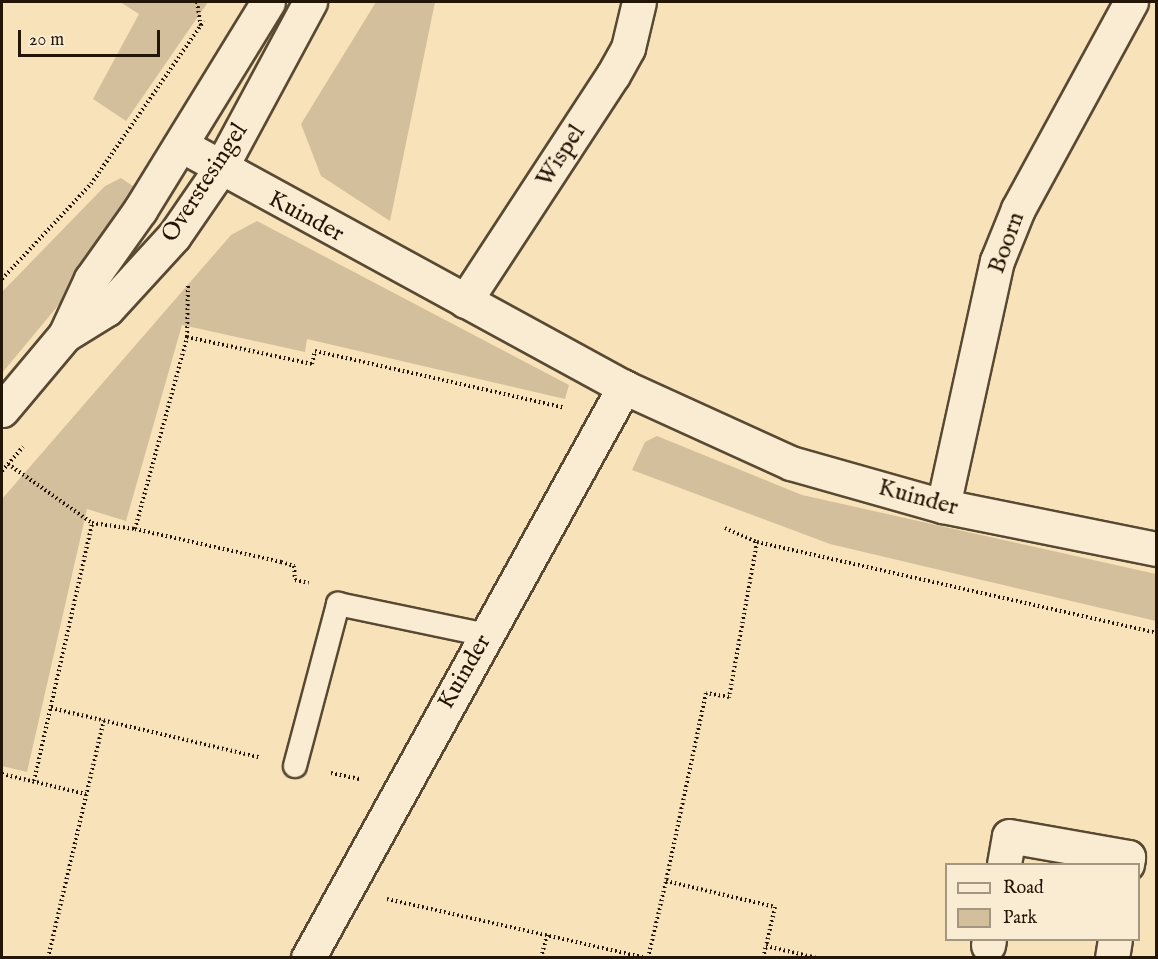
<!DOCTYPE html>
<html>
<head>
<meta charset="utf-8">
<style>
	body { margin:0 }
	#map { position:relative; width:1158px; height:959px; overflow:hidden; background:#f7e2b9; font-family:"IM FELL English",serif }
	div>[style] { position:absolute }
	.green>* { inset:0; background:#d3bf9b }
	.path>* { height:4px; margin-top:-2px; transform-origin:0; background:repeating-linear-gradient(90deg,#241606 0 1.5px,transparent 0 4.5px) }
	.roads { filter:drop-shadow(2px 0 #594933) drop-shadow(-2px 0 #594933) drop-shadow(0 2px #594933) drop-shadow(0 -2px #594933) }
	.service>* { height:22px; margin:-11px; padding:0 11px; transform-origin:11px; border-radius:11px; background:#faecd2 }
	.minor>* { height:33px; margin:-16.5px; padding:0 16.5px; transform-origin:16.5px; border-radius:16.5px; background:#faecd2 }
	.tertiary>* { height:33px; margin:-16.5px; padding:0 16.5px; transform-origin:16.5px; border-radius:16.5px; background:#faecd2 }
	span { translate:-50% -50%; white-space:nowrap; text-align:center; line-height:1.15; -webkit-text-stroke:5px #faecd2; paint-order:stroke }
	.street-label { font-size:24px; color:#241606 }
	.frame { position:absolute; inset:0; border:3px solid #241606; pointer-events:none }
	.legend { position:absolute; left:945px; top:863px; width:195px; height:78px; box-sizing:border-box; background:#faecd2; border:2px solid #a49680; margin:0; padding:8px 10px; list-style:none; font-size:18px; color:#241606 }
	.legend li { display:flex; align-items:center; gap:12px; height:30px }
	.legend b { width:30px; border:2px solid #a49680 }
	.scale { position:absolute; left:18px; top:30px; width:142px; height:27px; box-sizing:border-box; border:3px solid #241606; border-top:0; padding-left:8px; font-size:18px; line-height:21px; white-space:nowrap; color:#241606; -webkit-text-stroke:4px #faecd2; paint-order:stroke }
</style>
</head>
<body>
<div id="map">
	<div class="green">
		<i style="clip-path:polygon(120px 2px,208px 2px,126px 121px,93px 99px,139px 14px)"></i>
		<i style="clip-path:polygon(376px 2px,435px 2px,390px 221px,321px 176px,301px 124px)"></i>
		<i style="clip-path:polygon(121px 178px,140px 191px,66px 296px,2px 373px,2px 292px,105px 186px)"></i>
		<i style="clip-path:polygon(257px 221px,569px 385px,565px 399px,307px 339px,305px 352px,182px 325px,126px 521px,87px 509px,27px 772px,2px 766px,2px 499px,231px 235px)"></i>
		<i style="clip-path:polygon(657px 436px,802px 495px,1156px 574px,1156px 621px,830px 544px,632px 470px,645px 442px)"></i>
	</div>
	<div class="path">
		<i style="left:197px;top:2px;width:24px;rotate:81deg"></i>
		<i style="left:2px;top:279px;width:130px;rotate:-46.9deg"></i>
		<i style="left:91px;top:184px;width:198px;rotate:-55.3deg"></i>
		<i style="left:187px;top:337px;width:128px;rotate:12.2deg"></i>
		<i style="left:312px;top:364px;width:13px;rotate:-77deg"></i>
		<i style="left:315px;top:351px;width:256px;rotate:12.8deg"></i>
		<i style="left:8px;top:464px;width:103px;rotate:35.1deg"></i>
		<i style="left:92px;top:523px;width:43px;rotate:7.9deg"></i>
		<i style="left:135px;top:529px;width:199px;rotate:-74.8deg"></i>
		<i style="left:187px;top:337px;width:53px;rotate:-88.9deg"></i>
		<i style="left:2px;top:471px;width:32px;rotate:-49deg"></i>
		<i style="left:725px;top:528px;width:35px;rotate:24deg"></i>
		<i style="left:757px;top:542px;width:158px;rotate:100.2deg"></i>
		<i style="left:729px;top:697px;width:23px;rotate:-170deg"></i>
		<i style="left:706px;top:693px;width:192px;rotate:102deg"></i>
		<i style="left:666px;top:881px;width:112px;rotate:13.4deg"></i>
		<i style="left:775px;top:907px;width:40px;rotate:103deg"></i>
		<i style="left:766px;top:946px;width:52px;rotate:13.2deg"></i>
		<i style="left:135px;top:529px;width:150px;rotate:12.7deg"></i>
		<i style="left:281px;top:562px;width:14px;rotate:17deg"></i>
		<i style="left:294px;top:566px;width:14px;rotate:86deg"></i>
		<i style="left:295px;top:580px;width:14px;rotate:12deg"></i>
		<i style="left:757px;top:542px;width:409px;rotate:12.8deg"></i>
		<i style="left:51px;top:708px;width:214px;rotate:13.3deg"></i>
		<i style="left:331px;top:773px;width:29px;rotate:12deg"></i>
		<i style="left:2px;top:774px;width:86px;rotate:13.4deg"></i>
		<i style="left:34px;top:781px;width:264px;rotate:-77.3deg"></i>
		<i style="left:387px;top:899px;width:267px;rotate:12.8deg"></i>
		<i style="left:48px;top:958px;width:244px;rotate:-76.8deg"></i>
		<i style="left:541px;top:958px;width:24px;rotate:-75deg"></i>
		<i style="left:648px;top:958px;width:79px;rotate:-76.8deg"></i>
		<i style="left:763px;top:958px;width:12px;rotate:-76deg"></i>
	</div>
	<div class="roads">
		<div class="service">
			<i style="left:295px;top:766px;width:168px;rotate:-75.1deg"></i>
			<i style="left:338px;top:604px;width:151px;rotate:11.8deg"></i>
		</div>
		<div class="minor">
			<i style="left:181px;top:145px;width:505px;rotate:28.65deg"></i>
			<i style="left:624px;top:387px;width:183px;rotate:24.5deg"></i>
			<i style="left:791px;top:463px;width:158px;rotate:15.8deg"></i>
			<i style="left:943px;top:506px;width:217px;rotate:11.4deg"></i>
			<i style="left:465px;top:301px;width:270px;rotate:-56.8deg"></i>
			<i style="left:613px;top:75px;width:31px;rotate:-61deg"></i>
			<i style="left:628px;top:48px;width:47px;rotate:-76.6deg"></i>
			<i style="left:943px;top:506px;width:251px;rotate:-77.6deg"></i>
			<i style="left:997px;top:261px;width:56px;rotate:-68deg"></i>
			<i style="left:1018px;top:209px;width:236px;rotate:-61.4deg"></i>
			<i style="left:1004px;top:864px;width:28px;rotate:-80deg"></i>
			<i style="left:1009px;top:836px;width:121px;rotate:10deg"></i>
			<i style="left:1128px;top:857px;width:7px;rotate:98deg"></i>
			<i style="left:988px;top:945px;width:5px;rotate:-79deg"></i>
			<i style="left:308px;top:958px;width:653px;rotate:-61.04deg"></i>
			<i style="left:1112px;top:958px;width:18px;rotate:-81deg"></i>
		</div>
		<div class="tertiary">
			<i style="left:65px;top:335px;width:49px;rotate:-31.8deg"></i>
			<i style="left:107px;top:309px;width:99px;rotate:-47.5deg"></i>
			<i style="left:174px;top:236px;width:81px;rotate:-55.5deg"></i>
			<i style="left:220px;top:169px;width:190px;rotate:-61.7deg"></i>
			<i style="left:2px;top:410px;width:98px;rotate:-50deg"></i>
			<i style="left:65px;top:335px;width:62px;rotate:-65.1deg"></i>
			<i style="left:91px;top:279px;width:85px;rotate:-54.6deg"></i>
			<i style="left:140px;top:210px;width:244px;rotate:-58.4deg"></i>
		</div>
	</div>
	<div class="street-label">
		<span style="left:561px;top:156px;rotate:-57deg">Wispel</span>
		<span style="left:205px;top:183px;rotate:-57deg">Overstesingel</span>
		<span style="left:306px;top:217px;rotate:28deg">Kuinder</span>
		<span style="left:1007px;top:243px;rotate:-70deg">Boorn</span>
		<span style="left:918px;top:498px;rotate:15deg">Kuinder</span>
		<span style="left:465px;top:672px;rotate:-60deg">Kuinder</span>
	</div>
	<div class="frame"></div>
	<ul class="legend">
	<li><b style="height:8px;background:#faecd2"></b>Road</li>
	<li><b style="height:16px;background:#d3bf9b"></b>Park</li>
	</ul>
	<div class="scale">20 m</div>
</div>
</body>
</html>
